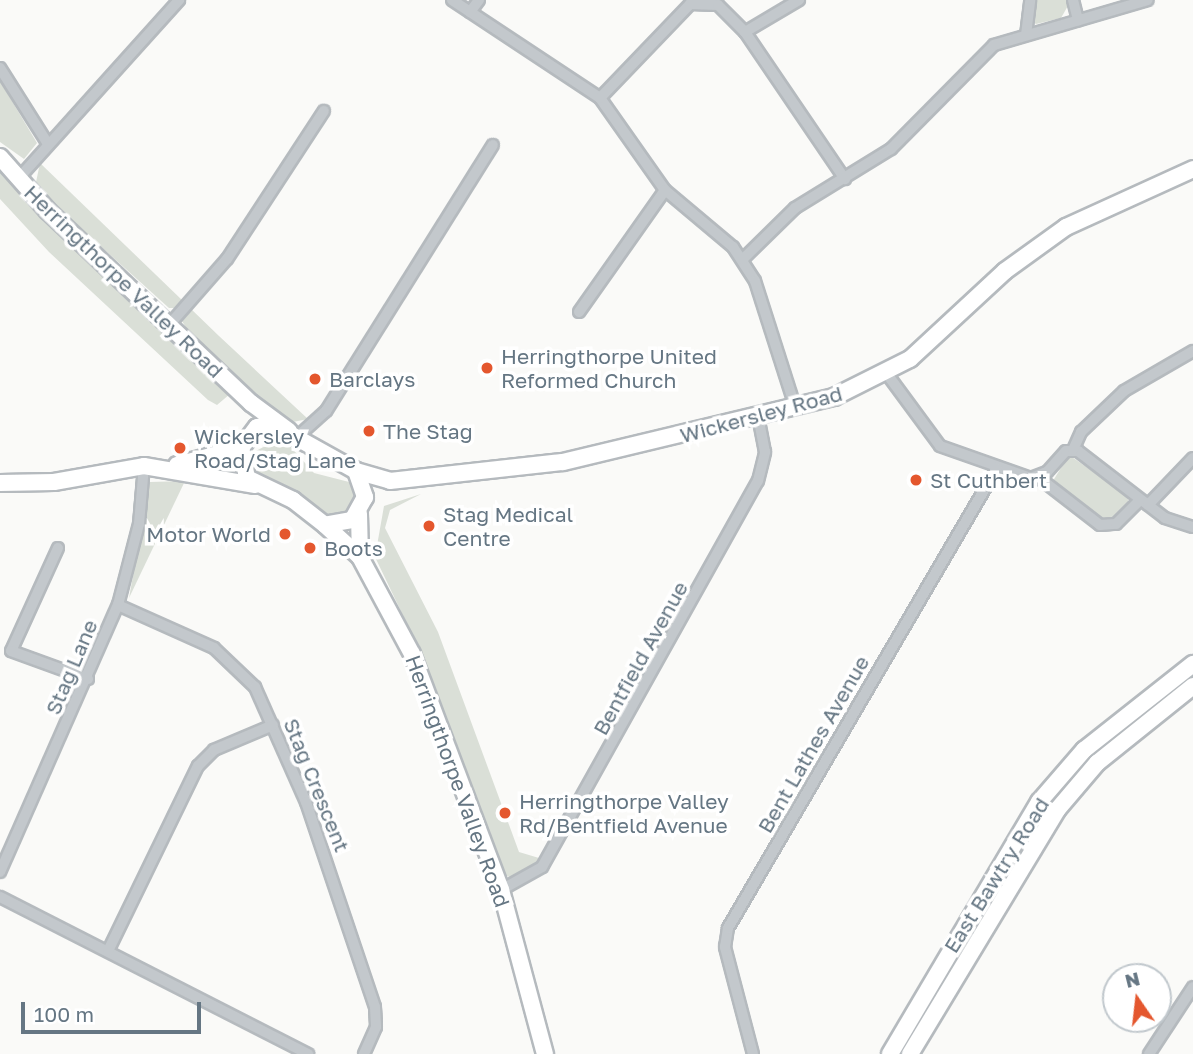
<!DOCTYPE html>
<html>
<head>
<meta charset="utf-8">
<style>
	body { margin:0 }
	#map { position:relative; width:1193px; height:1054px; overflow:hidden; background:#fafaf8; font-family:"Golos Text",sans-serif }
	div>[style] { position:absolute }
	.green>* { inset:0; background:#dadfd7 }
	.roads { filter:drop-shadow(2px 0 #b5babe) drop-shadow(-2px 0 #b5babe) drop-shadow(0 2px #b5babe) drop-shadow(0 -2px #b5babe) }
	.minor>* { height:10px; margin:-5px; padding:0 5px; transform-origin:5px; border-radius:5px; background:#c3c8cc }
	.primary>* { height:16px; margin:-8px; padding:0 8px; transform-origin:8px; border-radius:8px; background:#fff }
	.dots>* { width:19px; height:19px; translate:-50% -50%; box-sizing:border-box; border:4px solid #fff; border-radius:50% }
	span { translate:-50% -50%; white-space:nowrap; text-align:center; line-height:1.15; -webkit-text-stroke:7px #fff; paint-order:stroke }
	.street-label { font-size:21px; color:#657683 }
	.poi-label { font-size:21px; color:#657683 }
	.left { translate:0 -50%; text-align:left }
	.right { translate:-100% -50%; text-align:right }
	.north { position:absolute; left:1102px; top:963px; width:70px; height:70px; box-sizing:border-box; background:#fff; border:2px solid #c1c8cd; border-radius:50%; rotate:346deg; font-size:19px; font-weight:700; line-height:28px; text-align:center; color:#657683 }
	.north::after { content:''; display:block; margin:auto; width:24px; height:32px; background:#e4572e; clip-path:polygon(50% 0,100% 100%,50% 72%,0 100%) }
	.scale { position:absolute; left:21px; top:1002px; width:180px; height:32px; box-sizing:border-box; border:4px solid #657683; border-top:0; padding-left:9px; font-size:21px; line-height:24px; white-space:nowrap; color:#657683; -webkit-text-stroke:5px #fff; paint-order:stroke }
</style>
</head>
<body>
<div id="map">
	<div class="green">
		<i style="clip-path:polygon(1035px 0,1068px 0,1069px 4px,1061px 18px,1036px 24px,1031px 21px)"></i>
		<i style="clip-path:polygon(0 81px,37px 143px,24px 159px,0 142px)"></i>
		<i style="clip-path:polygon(40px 163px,183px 301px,178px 308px,169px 308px,35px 187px)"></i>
		<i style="clip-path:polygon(0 170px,41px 218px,230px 394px,217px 405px,208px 400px,49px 252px,0 199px)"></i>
		<i style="clip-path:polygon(190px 308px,219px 336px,308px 419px,293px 422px,265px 403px,191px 336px,182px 321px)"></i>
		<i style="clip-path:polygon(273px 442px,289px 445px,314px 473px,353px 483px,356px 495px,347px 514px,327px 516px,301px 493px,258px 476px,254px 452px)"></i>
		<i style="clip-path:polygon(1069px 455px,1127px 495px,1129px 504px,1114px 520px,1103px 521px,1051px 484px)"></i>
		<i style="clip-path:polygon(185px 481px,129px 598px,150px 482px)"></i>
		<i style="clip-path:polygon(421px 494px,390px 510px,385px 528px,438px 632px,519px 852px,539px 858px,532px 871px,511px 878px,504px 874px,421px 653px,375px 557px,384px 506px)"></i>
	</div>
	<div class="roads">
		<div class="minor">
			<i style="left:452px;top:0;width:178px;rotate:33.5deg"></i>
			<i style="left:600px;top:98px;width:113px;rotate:54.8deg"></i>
			<i style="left:665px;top:190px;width:89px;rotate:40deg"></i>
			<i style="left:733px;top:247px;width:40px;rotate:57.1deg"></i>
			<i style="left:755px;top:281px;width:131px;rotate:72.3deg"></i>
			<i style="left:1073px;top:0;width:21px;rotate:76deg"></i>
			<i style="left:470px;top:12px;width:15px;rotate:-53deg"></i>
			<i style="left:745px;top:32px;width:178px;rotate:55.8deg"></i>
			<i style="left:1026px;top:35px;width:35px;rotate:-83deg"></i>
			<i style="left:0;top:68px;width:90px;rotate:57.7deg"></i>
			<i style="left:600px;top:98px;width:130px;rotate:-46.2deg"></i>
			<i style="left:690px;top:4px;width:28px;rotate:2deg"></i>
			<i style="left:718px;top:5px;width:38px;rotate:45deg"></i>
			<i style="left:745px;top:32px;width:63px;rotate:-30.7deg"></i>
			<i style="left:18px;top:179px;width:241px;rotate:-48deg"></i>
			<i style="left:743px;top:259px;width:73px;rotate:-44.4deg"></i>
			<i style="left:795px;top:208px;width:113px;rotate:-31.6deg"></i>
			<i style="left:891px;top:149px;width:146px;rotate:-45.3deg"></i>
			<i style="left:994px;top:45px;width:160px;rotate:-16.3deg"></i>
			<i style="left:579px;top:312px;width:149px;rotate:-54.8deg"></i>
			<i style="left:170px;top:324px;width:86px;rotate:-48.8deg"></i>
			<i style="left:227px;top:259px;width:177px;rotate:-56.8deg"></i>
			<i style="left:887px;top:374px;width:89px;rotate:53.6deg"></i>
			<i style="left:940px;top:446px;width:96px;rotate:19.4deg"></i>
			<i style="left:1031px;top:478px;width:17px;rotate:-21deg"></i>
			<i style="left:1047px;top:472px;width:28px;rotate:-48deg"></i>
			<i style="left:1066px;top:451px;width:12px"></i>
			<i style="left:1078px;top:451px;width:110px;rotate:37.6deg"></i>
			<i style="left:1165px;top:518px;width:29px;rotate:18deg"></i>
			<i style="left:297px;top:437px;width:39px;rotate:-42deg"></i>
			<i style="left:326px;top:411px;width:314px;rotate:-57.9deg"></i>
			<i style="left:1073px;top:450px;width:20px;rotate:-66deg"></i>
			<i style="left:1081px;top:432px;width:59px;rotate:-43.6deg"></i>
			<i style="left:1124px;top:391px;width:80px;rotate:-30.1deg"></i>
			<i style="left:1038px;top:477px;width:78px;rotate:37.7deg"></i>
			<i style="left:1100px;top:525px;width:16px;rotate:-4deg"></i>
			<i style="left:1116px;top:524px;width:34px;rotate:-45deg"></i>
			<i style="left:1148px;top:505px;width:65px;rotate:-46.2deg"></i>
			<i style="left:58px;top:548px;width:113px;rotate:114.5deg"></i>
			<i style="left:11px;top:651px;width:82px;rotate:20deg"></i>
			<i style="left:118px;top:605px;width:105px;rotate:24.1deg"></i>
			<i style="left:214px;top:648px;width:57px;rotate:43.6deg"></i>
			<i style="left:255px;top:687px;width:126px;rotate:66.1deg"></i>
			<i style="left:306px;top:802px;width:216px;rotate:71.4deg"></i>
			<i style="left:375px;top:1007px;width:20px;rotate:87deg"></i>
			<i style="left:376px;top:1027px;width:30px;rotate:114deg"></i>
			<i style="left:0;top:872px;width:292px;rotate:-66.2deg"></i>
			<i style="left:118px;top:605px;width:84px;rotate:-75.5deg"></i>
			<i style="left:139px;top:524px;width:58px;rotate:-85.1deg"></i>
			<i style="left:501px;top:890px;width:47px;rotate:-29.3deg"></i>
			<i style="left:542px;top:867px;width:442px;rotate:-60.8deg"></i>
			<i style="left:758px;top:481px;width:30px;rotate:-76deg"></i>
			<i style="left:765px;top:452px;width:37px;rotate:-101deg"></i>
			<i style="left:0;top:897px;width:346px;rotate:27deg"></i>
			<i style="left:108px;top:951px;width:206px;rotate:-64.1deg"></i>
			<i style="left:198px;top:766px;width:23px;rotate:-45deg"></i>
			<i style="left:214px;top:750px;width:64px;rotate:-23deg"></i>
			<i style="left:753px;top:1054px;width:111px;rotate:-104.7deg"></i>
			<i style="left:725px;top:947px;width:19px;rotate:-81deg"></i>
			<i style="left:728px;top:928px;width:533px;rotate:-59.68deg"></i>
			<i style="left:1149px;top:1054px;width:80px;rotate:-56.7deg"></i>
		</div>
		<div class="primary">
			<i style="left:0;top:157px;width:72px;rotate:48.4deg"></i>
			<i style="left:48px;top:211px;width:279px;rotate:43.4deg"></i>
			<i style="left:251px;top:403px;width:47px;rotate:36.4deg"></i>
			<i style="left:272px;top:424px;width:96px;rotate:29.2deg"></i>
			<i style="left:356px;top:471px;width:28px;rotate:71deg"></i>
			<i style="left:365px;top:497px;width:26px;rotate:119deg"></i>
			<i style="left:352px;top:520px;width:27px;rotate:170deg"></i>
			<i style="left:325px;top:525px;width:41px;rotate:-142deg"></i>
			<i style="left:293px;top:500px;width:51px;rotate:-154.4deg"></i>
			<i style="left:247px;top:478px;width:31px;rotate:-101deg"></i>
			<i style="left:241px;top:448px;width:26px;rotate:-53deg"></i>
			<i style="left:257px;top:427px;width:15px;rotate:-11deg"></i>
			<i style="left:177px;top:465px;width:66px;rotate:-14.9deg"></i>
			<i style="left:356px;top:471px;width:35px;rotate:16deg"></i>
			<i style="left:390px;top:481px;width:174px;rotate:-6.3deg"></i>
			<i style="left:563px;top:462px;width:279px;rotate:-13.5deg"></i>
			<i style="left:834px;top:397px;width:85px;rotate:-26.6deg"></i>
			<i style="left:910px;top:359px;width:129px;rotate:-42.8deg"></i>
			<i style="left:1005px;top:271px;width:75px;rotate:-35.8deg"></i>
			<i style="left:1066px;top:227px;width:140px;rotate:-24.5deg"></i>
			<i style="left:0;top:483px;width:54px;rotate:-1.1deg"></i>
			<i style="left:54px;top:482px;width:91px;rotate:-10.1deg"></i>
			<i style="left:144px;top:466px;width:113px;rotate:9.7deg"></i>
			<i style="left:359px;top:514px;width:43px;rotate:88.7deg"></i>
			<i style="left:325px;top:525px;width:47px;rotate:42.4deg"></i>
			<i style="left:360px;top:557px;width:110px;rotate:61.8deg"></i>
			<i style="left:412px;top:654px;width:252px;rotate:69.3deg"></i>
			<i style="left:501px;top:890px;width:170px;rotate:75deg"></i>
			<i style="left:890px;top:1054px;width:293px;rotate:-59.4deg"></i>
			<i style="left:1039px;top:802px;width:69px;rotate:-49.1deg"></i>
			<i style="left:1084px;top:750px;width:139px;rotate:-38.3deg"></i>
			<i style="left:910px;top:1054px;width:285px;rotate:-58.9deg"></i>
			<i style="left:1057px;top:810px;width:62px;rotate:-49.6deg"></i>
			<i style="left:1097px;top:763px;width:123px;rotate:-38.7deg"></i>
		</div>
	</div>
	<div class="dots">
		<i style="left:487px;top:368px;background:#e4572e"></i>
		<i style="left:315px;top:379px;background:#e4572e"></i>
		<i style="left:369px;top:431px;background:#e4572e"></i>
		<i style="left:180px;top:448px;background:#e4572e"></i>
		<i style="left:916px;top:480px;background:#e4572e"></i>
		<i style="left:429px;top:526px;background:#e4572e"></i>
		<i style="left:285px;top:534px;background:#e4572e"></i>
		<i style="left:310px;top:548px;background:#e4572e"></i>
		<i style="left:505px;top:813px;background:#e4572e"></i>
	</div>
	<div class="street-label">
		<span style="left:124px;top:281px;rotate:44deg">Herringthorpe Valley Road</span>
		<span style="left:761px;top:414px;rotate:-15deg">Wickersley Road</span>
		<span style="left:640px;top:658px;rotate:-61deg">Bentfield Avenue</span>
		<span style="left:71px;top:667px;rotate:-67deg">Stag Lane</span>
		<span style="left:813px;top:744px;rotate:-60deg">Bent Lathes Avenue</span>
		<span style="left:458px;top:781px;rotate:70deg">Herringthorpe Valley Road</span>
		<span style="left:317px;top:785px;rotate:68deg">Stag Crescent</span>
		<span style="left:996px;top:875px;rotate:-58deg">East Bawtry Road</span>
	</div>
	<div class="poi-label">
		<span class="left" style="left:501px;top:368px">Herringthorpe United<br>Reformed Church</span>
		<span class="left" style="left:329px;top:379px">Barclays</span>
		<span class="left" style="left:383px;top:431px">The Stag</span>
		<span class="left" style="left:194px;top:448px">Wickersley<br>Road/Stag Lane</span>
		<span class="left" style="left:930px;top:480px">St Cuthbert</span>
		<span class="left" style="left:443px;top:526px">Stag Medical<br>Centre</span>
		<span class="right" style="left:271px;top:534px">Motor World</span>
		<span class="left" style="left:324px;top:548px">Boots</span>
		<span class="left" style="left:519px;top:813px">Herringthorpe Valley<br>Rd/Bentfield Avenue</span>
	</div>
	<div class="north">N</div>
	<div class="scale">100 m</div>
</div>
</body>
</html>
